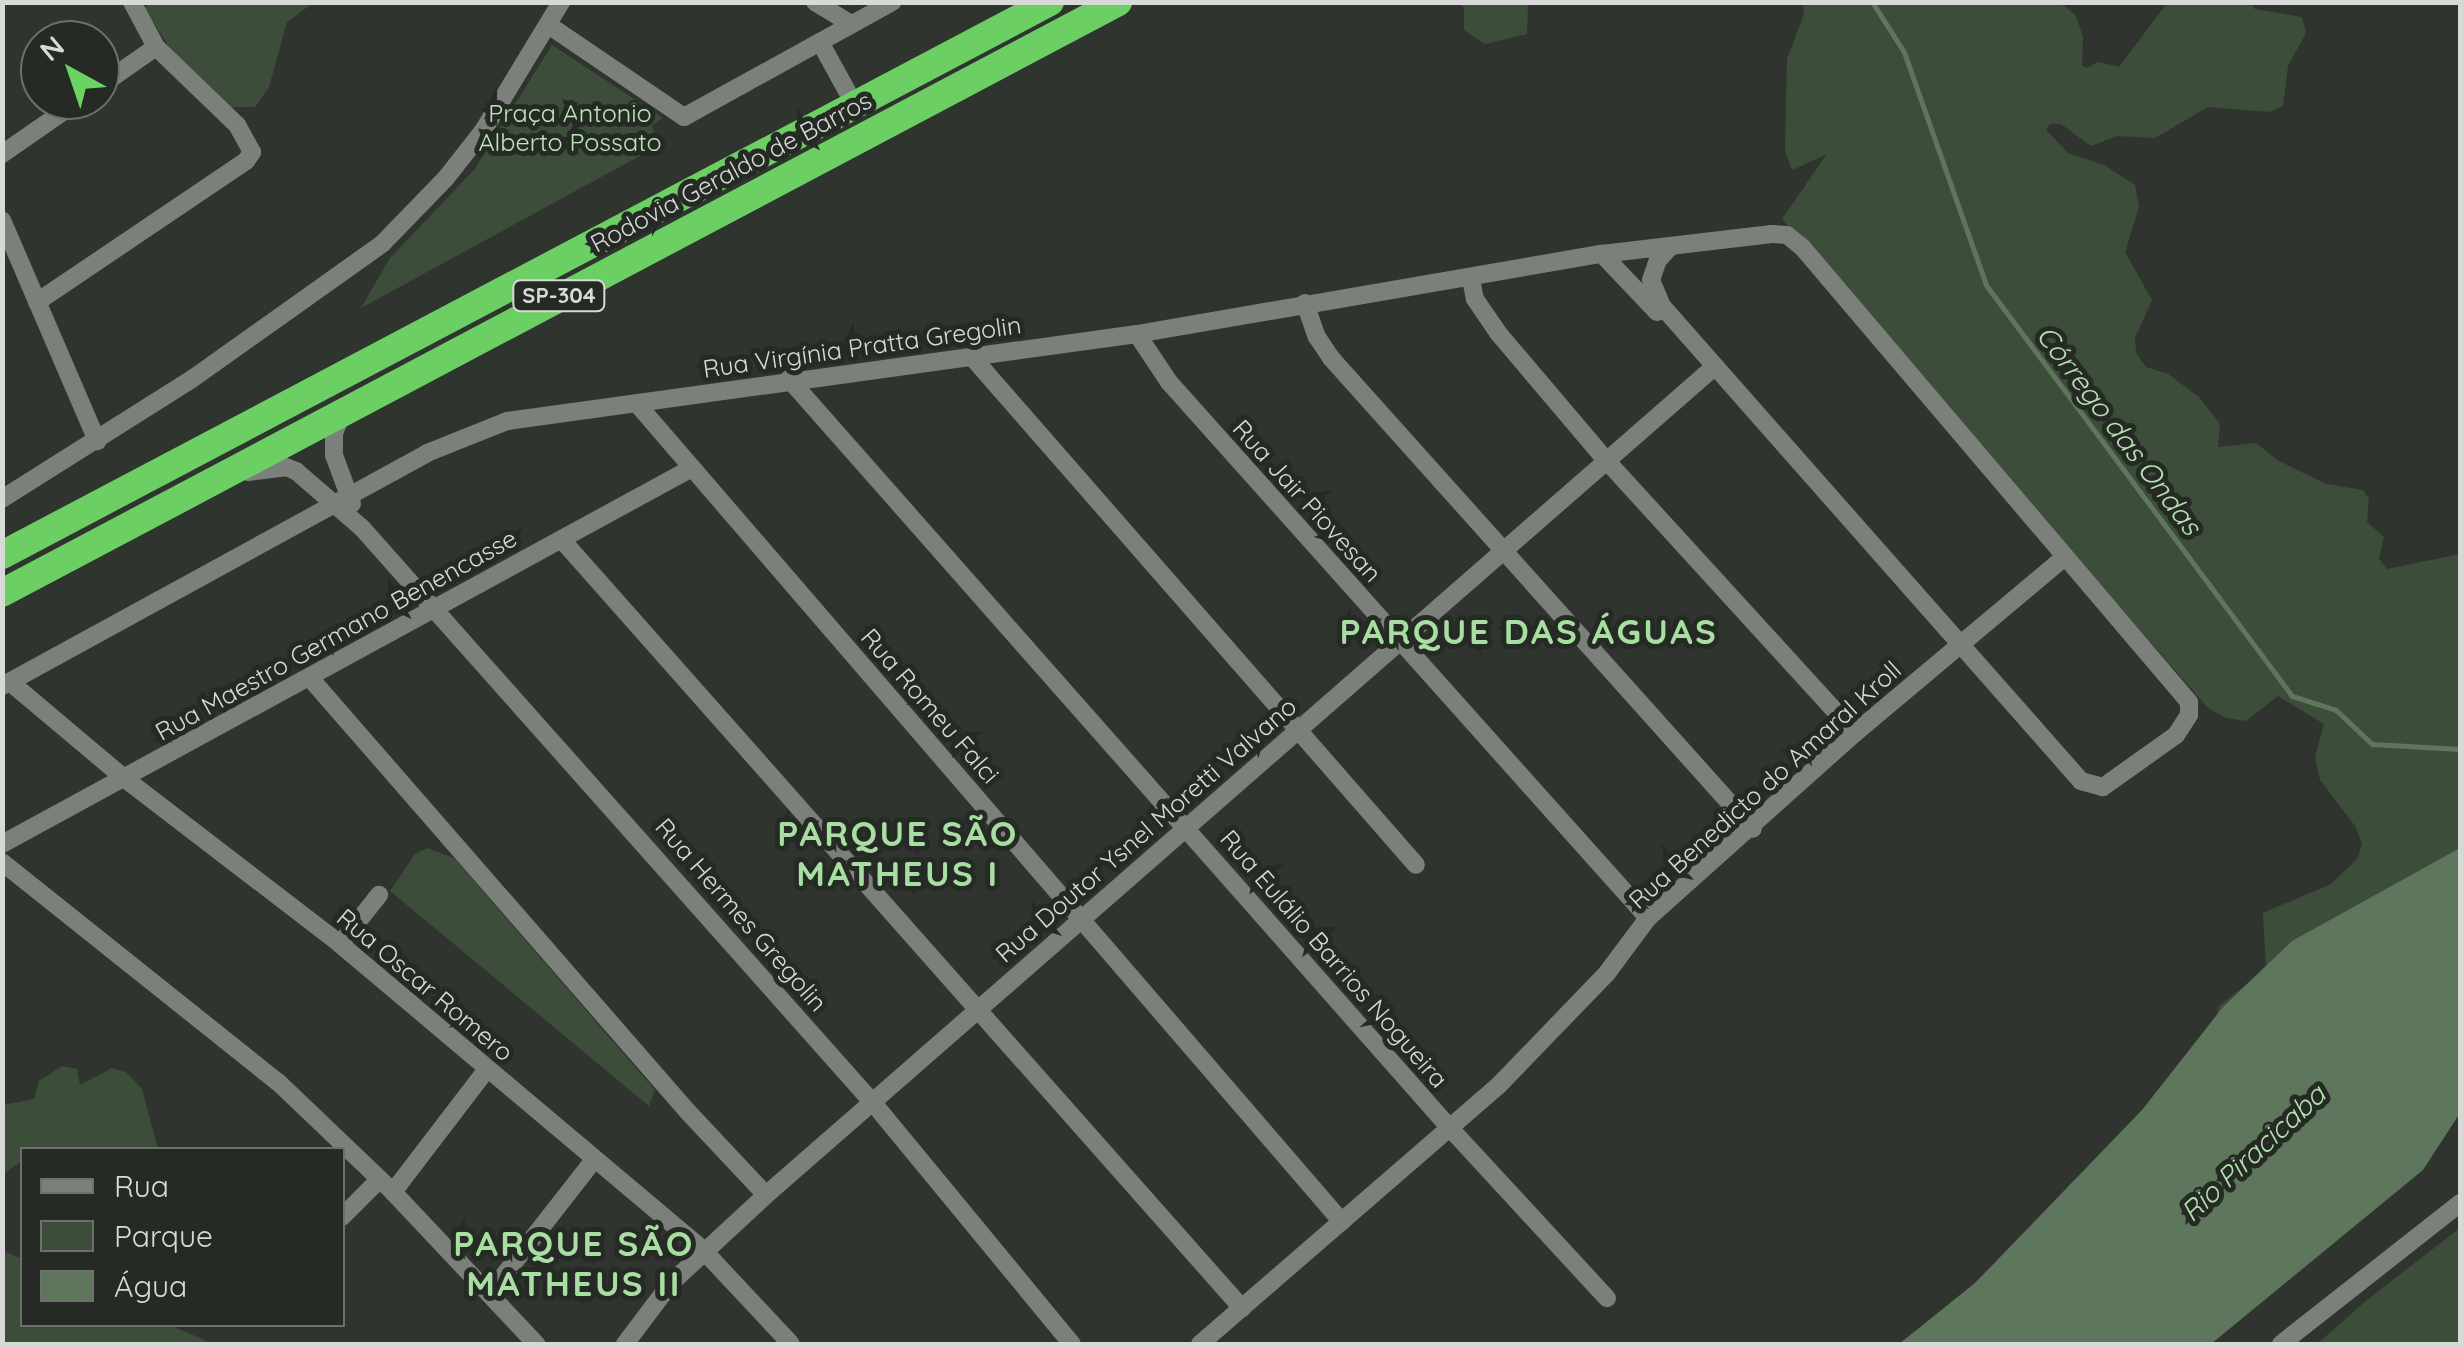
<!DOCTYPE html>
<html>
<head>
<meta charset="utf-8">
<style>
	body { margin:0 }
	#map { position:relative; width:2463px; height:1347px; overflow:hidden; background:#30342f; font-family:Quicksand,sans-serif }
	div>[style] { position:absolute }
	.green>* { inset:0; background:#3c4e3a }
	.water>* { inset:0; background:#5e765b }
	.stream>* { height:5px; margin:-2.5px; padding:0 2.5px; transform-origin:2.5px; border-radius:2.5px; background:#5e765b }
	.minor>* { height:18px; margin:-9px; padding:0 9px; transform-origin:9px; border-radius:9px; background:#7c807b }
	.highway>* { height:28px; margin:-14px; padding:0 14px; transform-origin:14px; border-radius:14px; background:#6ccf64 }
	span { translate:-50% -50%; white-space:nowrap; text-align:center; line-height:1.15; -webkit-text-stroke:10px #262a25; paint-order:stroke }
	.shield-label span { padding:2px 8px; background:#262a25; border:2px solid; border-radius:8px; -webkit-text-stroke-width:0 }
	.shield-label { font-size:22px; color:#d8dad7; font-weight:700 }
	.park-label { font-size:25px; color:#bce8b7 }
	.street-label { font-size:25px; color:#d8dad7 }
	.water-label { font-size:28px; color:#b6e2b1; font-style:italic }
	.district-label { font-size:35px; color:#a8dea2; font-weight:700; letter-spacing:2.5px }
	.frame { position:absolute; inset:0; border:5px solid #d8dad7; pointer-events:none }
	.legend { position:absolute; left:20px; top:1147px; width:325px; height:180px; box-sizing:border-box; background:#262a25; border:2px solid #6d706c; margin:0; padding:12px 18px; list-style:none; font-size:30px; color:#d8dad7 }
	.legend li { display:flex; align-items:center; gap:20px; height:50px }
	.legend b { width:50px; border:2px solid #6d706c }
	.north { position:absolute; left:20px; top:20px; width:100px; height:100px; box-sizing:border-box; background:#262a25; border:2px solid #6d706c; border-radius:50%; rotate:320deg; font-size:28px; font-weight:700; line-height:40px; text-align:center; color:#d8dad7 }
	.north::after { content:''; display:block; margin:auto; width:35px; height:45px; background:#6bd362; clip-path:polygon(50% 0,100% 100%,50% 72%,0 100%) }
</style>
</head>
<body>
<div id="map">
	<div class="green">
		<i style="clip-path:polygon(147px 2px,313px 3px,287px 22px,269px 87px,255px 107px,228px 107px,171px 50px,145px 9px)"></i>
		<i style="clip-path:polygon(1458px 3px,1528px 3px,1527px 34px,1485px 44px,1464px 30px,1464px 8px)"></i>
		<i style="clip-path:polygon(1803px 3px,2061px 3px,2076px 16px,2083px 37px,2082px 66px,2087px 68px,2098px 62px,2119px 67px,2167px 3px,2250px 3px,2255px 9px,2302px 17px,2306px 33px,2288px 66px,2283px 106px,2269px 112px,2208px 107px,2155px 138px,2117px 136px,2091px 146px,2061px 124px,2050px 124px,2046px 130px,2068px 153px,2104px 165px,2135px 185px,2139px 207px,2125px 252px,2152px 300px,2135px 338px,2136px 353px,2146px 367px,2168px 374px,2199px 397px,2220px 424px,2218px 447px,2256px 443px,2277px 460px,2326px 484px,2363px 490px,2369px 499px,2367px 522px,2384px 537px,2379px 559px,2387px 569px,2460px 554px,2460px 886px,2216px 1017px,2219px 1006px,2266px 969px,2263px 913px,2331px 884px,2358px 858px,2362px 843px,2355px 826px,2320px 780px,2315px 757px,2324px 724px,2278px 696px,2246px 721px,2226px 718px,2208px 708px,1782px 219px,1827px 154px,1792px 170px,1785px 150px,1787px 59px,1804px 14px)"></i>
		<i style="clip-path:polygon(552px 45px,663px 118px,652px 125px,658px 146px,361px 308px,390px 258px,474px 170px)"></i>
		<i style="clip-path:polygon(427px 848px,454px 858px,655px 1090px,649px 1106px,390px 891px,415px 854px)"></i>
		<i style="clip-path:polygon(62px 1066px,77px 1069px,80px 1085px,112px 1068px,126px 1072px,142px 1089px,158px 1149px,22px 1150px,22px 1161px,3px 1174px,3px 1105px,34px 1099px,39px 1081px)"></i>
		<i style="clip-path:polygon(2460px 1228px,2460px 1344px,2317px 1344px,2367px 1300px)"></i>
		<i style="clip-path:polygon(2px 1250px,22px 1259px,22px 1324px,169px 1325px,214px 1344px,3px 1344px)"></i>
	</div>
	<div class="water">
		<i style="clip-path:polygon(2460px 848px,2460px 1113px,2423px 1170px,2211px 1344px,1899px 1344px,1975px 1283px,2142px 1110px,2223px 1007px,2292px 941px)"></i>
	</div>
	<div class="stream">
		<i style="left:1872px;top:2px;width:59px;rotate:57.4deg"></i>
		<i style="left:1904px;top:52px;width:247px;rotate:70.6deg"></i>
		<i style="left:1986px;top:285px;width:512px;rotate:53.33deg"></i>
		<i style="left:2292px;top:696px;width:46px;rotate:17.7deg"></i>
		<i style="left:2336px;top:710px;width:50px;rotate:43.4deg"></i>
		<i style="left:2372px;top:744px;width:88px;rotate:3.3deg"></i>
	</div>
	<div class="minor">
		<i style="left:815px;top:2px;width:42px;rotate:31.4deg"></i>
		<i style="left:550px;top:26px;width:162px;rotate:34.2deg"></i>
		<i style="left:684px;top:117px;width:238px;rotate:-28.9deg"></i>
		<i style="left:820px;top:42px;width:56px;rotate:61.1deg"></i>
		<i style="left:100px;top:86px;width:68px;rotate:-34.9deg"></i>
		<i style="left:2px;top:154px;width:95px;rotate:-34.7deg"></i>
		<i style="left:2px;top:220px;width:241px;rotate:66.7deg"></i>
		<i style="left:1602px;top:254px;width:80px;rotate:46.5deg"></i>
		<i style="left:1471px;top:279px;width:20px;rotate:79deg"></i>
		<i style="left:1475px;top:299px;width:42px;rotate:55.6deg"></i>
		<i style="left:1499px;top:334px;width:164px;rotate:49.7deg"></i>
		<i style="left:1605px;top:459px;width:371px;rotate:47.6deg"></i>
		<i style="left:37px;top:302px;width:252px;rotate:-34deg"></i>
		<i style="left:246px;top:161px;width:11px;rotate:-56deg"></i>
		<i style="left:252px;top:152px;width:31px;rotate:-119deg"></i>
		<i style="left:237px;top:125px;width:112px;rotate:-136.1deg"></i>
		<i style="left:156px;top:47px;width:51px;rotate:-118.1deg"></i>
		<i style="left:1305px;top:303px;width:36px;rotate:71deg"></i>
		<i style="left:1317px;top:337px;width:25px;rotate:56deg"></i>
		<i style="left:1331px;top:358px;width:632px;rotate:48.14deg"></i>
		<i style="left:1137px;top:334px;width:58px;rotate:56.3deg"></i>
		<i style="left:1169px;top:382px;width:719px;rotate:48.21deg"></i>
		<i style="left:973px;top:358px;width:673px;rotate:48.85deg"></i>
		<i style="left:789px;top:379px;width:998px;rotate:48.58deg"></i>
		<i style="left:1449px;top:1127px;width:233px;rotate:47.3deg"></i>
		<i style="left:638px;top:405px;width:1078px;rotate:49.25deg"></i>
		<i style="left:343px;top:411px;width:24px;rotate:112deg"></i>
		<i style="left:334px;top:433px;width:22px;rotate:90deg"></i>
		<i style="left:334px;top:455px;width:52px;rotate:69.8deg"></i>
		<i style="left:248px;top:472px;width:38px;rotate:-7deg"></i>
		<i style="left:286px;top:467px;width:11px;rotate:22deg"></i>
		<i style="left:296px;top:471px;width:87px;rotate:40.8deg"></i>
		<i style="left:362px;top:528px;width:771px;rotate:48.37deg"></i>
		<i style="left:874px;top:1104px;width:311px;rotate:50.5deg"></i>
		<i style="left:2px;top:499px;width:225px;rotate:-32.3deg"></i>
		<i style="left:192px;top:379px;width:233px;rotate:-35.4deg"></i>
		<i style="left:382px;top:244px;width:92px;rotate:-45.9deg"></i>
		<i style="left:446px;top:178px;width:60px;rotate:-51.8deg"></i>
		<i style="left:483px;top:131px;width:151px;rotate:-58.8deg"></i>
		<i style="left:562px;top:540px;width:1026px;rotate:48.48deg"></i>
		<i style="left:310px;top:678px;width:577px;rotate:48.94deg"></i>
		<i style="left:689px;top:1113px;width:112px;rotate:46.8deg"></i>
		<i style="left:10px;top:682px;width:149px;rotate:40.1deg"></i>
		<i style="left:124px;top:778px;width:272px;rotate:37.5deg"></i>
		<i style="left:340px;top:944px;width:476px;rotate:40.1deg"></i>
		<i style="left:704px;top:1251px;width:127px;rotate:46.9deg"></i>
		<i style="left:2px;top:686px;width:485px;rotate:-28.7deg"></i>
		<i style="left:427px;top:453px;width:86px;rotate:-21.8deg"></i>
		<i style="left:507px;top:421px;width:636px;rotate:-7.86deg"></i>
		<i style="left:1137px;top:334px;width:472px;rotate:-9.8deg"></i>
		<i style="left:1602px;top:254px;width:171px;rotate:-6.7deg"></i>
		<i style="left:1772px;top:234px;width:15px;rotate:4deg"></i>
		<i style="left:1787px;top:235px;width:19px;rotate:39deg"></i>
		<i style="left:1802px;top:247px;width:597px;rotate:49.62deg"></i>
		<i style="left:2189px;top:702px;width:13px;rotate:90deg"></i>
		<i style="left:2189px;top:715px;width:24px;rotate:123deg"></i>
		<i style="left:2176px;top:735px;width:90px;rotate:144.5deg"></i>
		<i style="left:2103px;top:787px;width:23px;rotate:-165deg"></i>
		<i style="left:2081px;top:781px;width:633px;rotate:-131.42deg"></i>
		<i style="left:1662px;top:306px;width:28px;rotate:-113deg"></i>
		<i style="left:1651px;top:280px;width:21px;rotate:-71deg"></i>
		<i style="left:1658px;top:260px;width:18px;rotate:-47deg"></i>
		<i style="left:2px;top:844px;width:786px;rotate:-28.59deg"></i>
		<i style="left:2px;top:862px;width:353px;rotate:38.6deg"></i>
		<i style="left:278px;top:1082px;width:159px;rotate:43.7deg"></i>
		<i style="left:393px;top:1192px;width:209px;rotate:46.7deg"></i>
		<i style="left:340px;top:944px;width:63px;rotate:-51.5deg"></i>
		<i style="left:393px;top:1192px;width:155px;rotate:-52.6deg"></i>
		<i style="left:342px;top:1217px;width:52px;rotate:-45deg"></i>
		<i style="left:490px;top:1293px;width:169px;rotate:-52deg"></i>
		<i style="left:625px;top:1344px;width:76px;rotate:-53deg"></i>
		<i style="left:671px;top:1283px;width:129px;rotate:-42.8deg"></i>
		<i style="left:766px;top:1195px;width:1259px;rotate:-41.13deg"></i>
		<i style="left:1200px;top:1344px;width:396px;rotate:-40.9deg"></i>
		<i style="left:1499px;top:1085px;width:156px;rotate:-46deg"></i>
		<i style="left:1607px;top:973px;width:69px;rotate:-53.3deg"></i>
		<i style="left:1648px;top:918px;width:278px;rotate:-41.8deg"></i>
		<i style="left:1855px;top:733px;width:274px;rotate:-40deg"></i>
		<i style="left:2281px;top:1344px;width:228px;rotate:-38.2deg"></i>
	</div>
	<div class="highway">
		<i style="left:2px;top:555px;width:1185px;rotate:-27.82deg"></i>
		<i style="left:2px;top:593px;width:1263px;rotate:-27.9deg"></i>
	</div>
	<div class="shield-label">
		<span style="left:559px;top:296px">SP-304</span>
	</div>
	<div class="park-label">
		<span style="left:570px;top:128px">Praça Antonio<br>Alberto Possato</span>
	</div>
	<div class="street-label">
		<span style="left:731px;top:172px;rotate:-28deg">Rodovia Geraldo de Barros</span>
		<span style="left:862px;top:347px;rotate:-8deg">Rua Virgínia Pratta Gregolin</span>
		<span style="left:1307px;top:501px;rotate:48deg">Rua Jair Piovesan</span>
		<span style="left:336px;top:635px;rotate:-29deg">Rua Maestro Germano Benencasse</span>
		<span style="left:930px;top:706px;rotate:49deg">Rua Romeu Falci</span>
		<span style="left:1765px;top:785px;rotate:-42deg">Rua Benedicto do Amaral Kroll</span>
		<span style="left:1146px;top:830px;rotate:-41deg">Rua Doutor Ysnel Moretti Valvano</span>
		<span style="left:741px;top:915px;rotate:49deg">Rua Hermes Gregolin</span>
		<span style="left:1334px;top:959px;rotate:49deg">Rua Eulálio Barrios Nogueira</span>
		<span style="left:425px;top:985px;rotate:40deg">Rua Oscar Romero</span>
	</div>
	<div class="water-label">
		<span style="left:2119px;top:430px;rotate:53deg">Córrego das Ondas</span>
		<span style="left:2253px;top:1153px;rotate:-43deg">Rio Piracicaba</span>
	</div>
	<div class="district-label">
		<span style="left:1529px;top:631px">PARQUE DAS ÁGUAS</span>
		<span style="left:898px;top:853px">PARQUE SÃO<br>MATHEUS I</span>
		<span style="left:574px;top:1263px">PARQUE SÃO<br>MATHEUS II</span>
	</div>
	<div class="frame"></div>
	<ul class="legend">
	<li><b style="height:12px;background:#7c807b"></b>Rua</li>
	<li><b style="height:28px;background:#3c4e3a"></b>Parque</li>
	<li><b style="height:28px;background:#5e765b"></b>Água</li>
	</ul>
	<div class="north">N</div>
</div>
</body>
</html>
